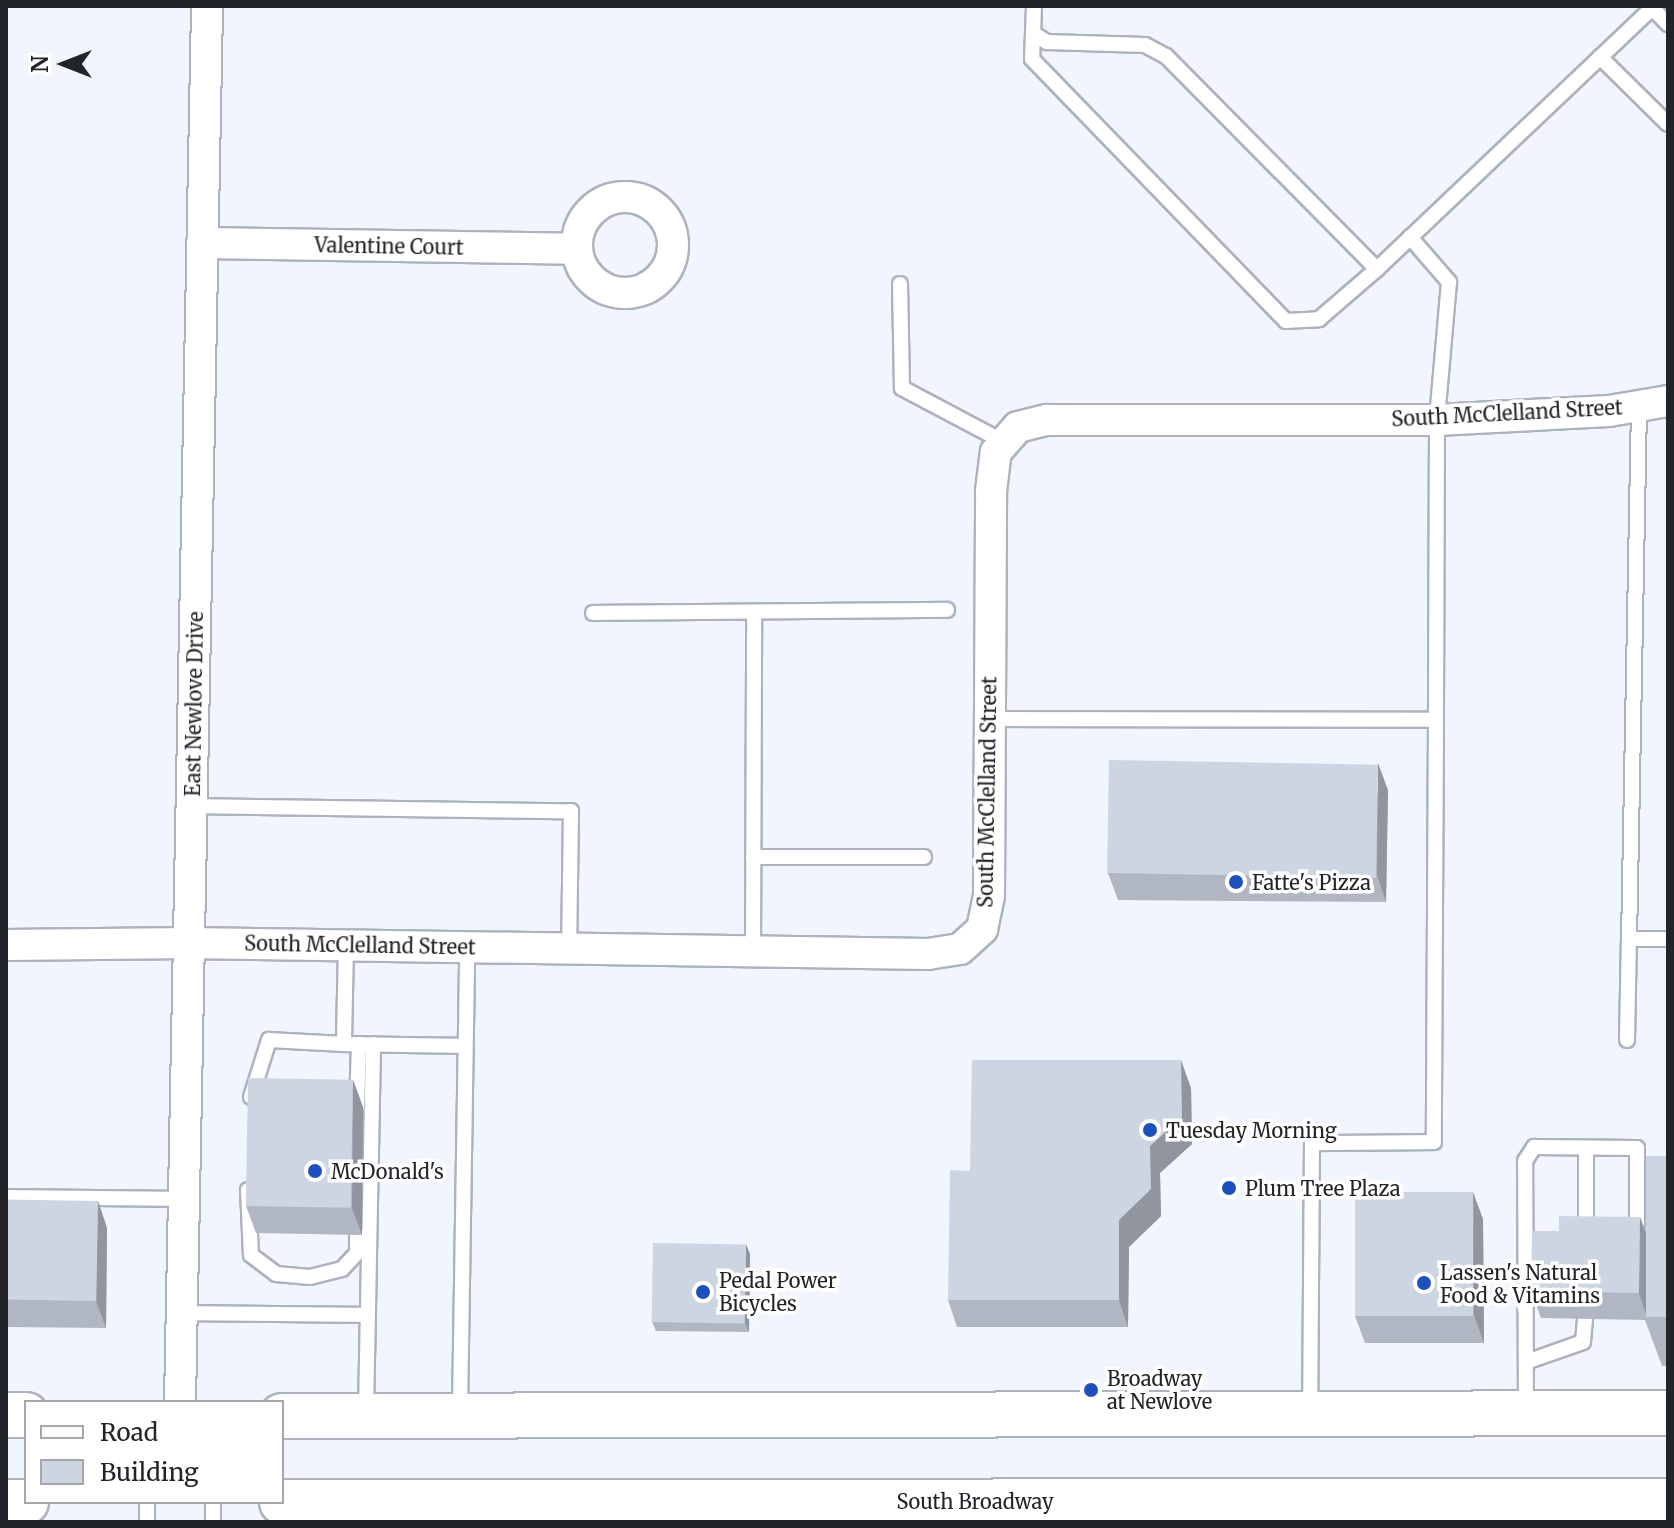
<!DOCTYPE html>
<html>
<head>
<meta charset="utf-8">
<style>
	body { margin:0 }
	#map { position:relative; width:1674px; height:1528px; overflow:hidden; background:#f1f5fd; font-family:Merriweather,serif }
	div>[style] { position:absolute }
	.roads { filter:drop-shadow(2px 0 #acb3bf) drop-shadow(-2px 0 #acb3bf) drop-shadow(0 2px #acb3bf) drop-shadow(0 -2px #acb3bf) }
	.service>* { height:14px; margin:-7px; padding:0 7px; transform-origin:7px; border-radius:7px; background:#fff }
	.minor>* { height:30px; margin:-15px; padding:0 15px; transform-origin:15px; border-radius:15px; background:#fff }
	.minor>.ring { margin:-15px; padding:0; box-sizing:content-box; background:none; border:30px solid #fff; border-radius:50% }
	.primary>* { height:44px; margin:-22px; padding:0 22px; transform-origin:22px; border-radius:22px; background:#fff }
	.wall>* { inset:0; background:#b1b7c2 }
	.shaded-wall>* { inset:0; background:#90959e }
	.building>* { inset:0; background:#ced5e2; transform-origin:0 0 }
	.dots>* { width:22px; height:22px; translate:-50% -50%; box-sizing:border-box; border:4px solid #fff; border-radius:50% }
	span { translate:-50% -50%; white-space:nowrap; text-align:center; line-height:1.15; -webkit-text-stroke:7px #fff; paint-order:stroke }
	.street-label { font-size:20px; color:#212428 }
	.poi-label { font-size:20px; color:#212428 }
	.left { translate:0 -50%; text-align:left }
	.frame { position:absolute; inset:0; border:8px solid #212428; pointer-events:none }
	.legend { position:absolute; left:24px; top:1400px; width:260px; height:104px; box-sizing:border-box; background:#fff; border:2px solid #a6a7a9; margin:0; padding:10px 14px; list-style:none; font-size:24px; color:#212428 }
	.legend li { display:flex; align-items:center; gap:16px; height:40px }
	.legend b { width:40px; border:2px solid #a6a7a9 }
	.north { position:absolute; left:24px; top:24px; width:80px; height:80px; -webkit-text-stroke:6px #fff; paint-order:stroke; rotate:270deg; font-size:22px; font-weight:700; line-height:32px; text-align:center; color:#212428 }
	.north::after { content:''; display:block; margin:auto; width:28px; height:36px; background:#212428; clip-path:polygon(50% 0,100% 100%,50% 72%,0 100%) }
</style>
</head>
<body>
<div id="map">
	<div class="roads">
		<div class="service">
			<i style="left:1034px;top:6px;width:27px;rotate:92deg"></i>
			<i style="left:1033px;top:33px;width:17px;rotate:33deg"></i>
			<i style="left:1047px;top:42px;width:98px;rotate:1.8deg"></i>
			<i style="left:1145px;top:45px;width:24px;rotate:28deg"></i>
			<i style="left:1166px;top:56px;width:300px;rotate:45.3deg"></i>
			<i style="left:1377px;top:269px;width:382px;rotate:-43.5deg"></i>
			<i style="left:1652px;top:8px;width:23px;rotate:45deg"></i>
			<i style="left:1033px;top:33px;width:26px;rotate:92deg"></i>
			<i style="left:1032px;top:59px;width:365px;rotate:45.9deg"></i>
			<i style="left:1286px;top:321px;width:33px;rotate:-3deg"></i>
			<i style="left:1319px;top:319px;width:77px;rotate:-40.8deg"></i>
			<i style="left:1600px;top:57px;width:95px;rotate:44.6deg"></i>
			<i style="left:1410px;top:237px;width:60px;rotate:49.1deg"></i>
			<i style="left:1449px;top:282px;width:139px;rotate:95deg"></i>
			<i style="left:1437px;top:420px;width:300px;rotate:90.2deg"></i>
			<i style="left:900px;top:284px;width:104px;rotate:88.9deg"></i>
			<i style="left:902px;top:388px;width:115px;rotate:27.9deg"></i>
			<i style="left:1639px;top:406px;width:533px;rotate:91.07deg"></i>
			<i style="left:1629px;top:939px;width:39px"></i>
			<i style="left:593px;top:613px;width:354px;rotate:-0.5deg"></i>
			<i style="left:990px;top:719px;width:446px;rotate:0.1deg"></i>
			<i style="left:1436px;top:720px;width:422px;rotate:90.3deg"></i>
			<i style="left:1434px;top:1142px;width:122px;rotate:179.5deg"></i>
			<i style="left:1312px;top:1143px;width:266px;rotate:90.4deg"></i>
			<i style="left:192px;top:806px;width:379px;rotate:0.8deg"></i>
			<i style="left:571px;top:811px;width:137px;rotate:90.8deg"></i>
			<i style="left:753px;top:857px;width:171px"></i>
			<i style="left:346px;top:945px;width:99px;rotate:91.2deg"></i>
			<i style="left:344px;top:1044px;width:121px;rotate:0.9deg"></i>
			<i style="left:753px;top:951px;width:339px;rotate:-89.8deg"></i>
			<i style="left:1627px;top:1040px;width:101px;rotate:-88.9deg"></i>
			<i style="left:251px;top:1097px;width:60px;rotate:-72.5deg"></i>
			<i style="left:269px;top:1040px;width:75px;rotate:3.1deg"></i>
			<i style="left:357px;top:1107px;width:63px;rotate:-88.2deg"></i>
			<i style="left:248px;top:1190px;width:65px;rotate:87.4deg"></i>
			<i style="left:251px;top:1255px;width:31px;rotate:37deg"></i>
			<i style="left:276px;top:1274px;width:34px;rotate:5deg"></i>
			<i style="left:310px;top:1277px;width:33px;rotate:-14deg"></i>
			<i style="left:342px;top:1269px;width:22px;rotate:-47deg"></i>
			<i style="left:357px;top:1253px;width:19px;rotate:-90deg"></i>
			<i style="left:6px;top:1197px;width:178px;rotate:0.6deg"></i>
			<i style="left:1586px;top:1235px;width:87px;rotate:-90deg"></i>
			<i style="left:181px;top:1313px;width:187px;rotate:0.6deg"></i>
			<i style="left:1526px;top:1362px;width:60px;rotate:-19.3deg"></i>
			<i style="left:1583px;top:1342px;width:23px;rotate:-85deg"></i>
			<i style="left:1526px;top:1409px;width:248px;rotate:-90.2deg"></i>
			<i style="left:1525px;top:1161px;width:17px;rotate:-57deg"></i>
			<i style="left:1534px;top:1147px;width:103px;rotate:0.6deg"></i>
			<i style="left:1637px;top:1148px;width:76px;rotate:90deg"></i>
			<i style="left:460px;top:1410px;width:463px;rotate:-89.1deg"></i>
			<i style="left:366px;top:1412px;width:368px;rotate:-88.9deg"></i>
			<i style="left:147px;top:1502px;width:20px;rotate:90deg"></i>
			<i style="left:213px;top:1522px;width:20px;rotate:-90deg"></i>
		</div>
		<div class="minor">
			<i class="ring" style="left:577px;top:197px;width:66px;height:66px"></i>
			<i style="left:202px;top:243px;width:374px;rotate:0.9deg"></i>
			<i style="left:6px;top:945px;width:183px;rotate:-0.6deg"></i>
			<i style="left:189px;top:943px;width:739px;rotate:0.85deg"></i>
			<i style="left:928px;top:954px;width:32px;rotate:-9deg"></i>
			<i style="left:960px;top:949px;width:30px;rotate:-42deg"></i>
			<i style="left:982px;top:929px;width:34px;rotate:-78deg"></i>
			<i style="left:989px;top:896px;width:405px;rotate:-89.7deg"></i>
			<i style="left:991px;top:491px;width:39px;rotate:-83deg"></i>
			<i style="left:996px;top:452px;width:33px;rotate:-49deg"></i>
			<i style="left:1018px;top:427px;width:30px;rotate:-14deg"></i>
			<i style="left:1047px;top:420px;width:390px"></i>
			<i style="left:1437px;top:420px;width:172px;rotate:-3deg"></i>
			<i style="left:1609px;top:411px;width:60px;rotate:-9.6deg"></i>
			<i style="left:180px;top:1402px;width:1396px;rotate:-88.89deg"></i>
		</div>
		<div class="primary">
			<i style="left:6px;top:1415px;width:20px"></i>
			<i style="left:282px;top:1416px;width:1386px;rotate:-0.12deg"></i>
			<i style="left:6px;top:1502px;width:20px"></i>
			<i style="left:282px;top:1502px;width:1386px;rotate:-0.04deg"></i>
		</div>
	</div>
	<div class="wall">
		<i style="clip-path:polygon(1388px 790px,1386px 902px,1118px 900px,1108px 873px)"></i>
		<i style="clip-path:polygon(353px 1080px,363px 1107px,362px 1235px,256px 1233px,246px 1206px)"></i>
		<i style="clip-path:polygon(1191px 1088px,1192px 1144px,1160px 1173px,1161px 1216px,1129px 1247px,1128px 1327px,957px 1327px,948px 1300px,970px 1171px)"></i>
		<i style="clip-path:polygon(1668px 1156px,1668px 1366px,1662px 1366px,1645px 1320px,1541px 1318px,1531px 1291px,1640px 1217px,1645px 1231px)"></i>
		<i style="clip-path:polygon(98px 1201px,107px 1228px,106px 1328px,6px 1327px,6px 1202px)"></i>
		<i style="clip-path:polygon(1483px 1219px,1484px 1343px,1365px 1343px,1355px 1316px)"></i>
		<i style="clip-path:polygon(750px 1254px,749px 1332px,656px 1331px,652px 1322px)"></i>
	</div>
	<div class="shaded-wall">
		<i style="clip-path:polygon(1378px 763px,1388px 790px,1386px 902px,1377px 875px)"></i>
		<i style="clip-path:polygon(1181px 1060px,1191px 1088px,1192px 1144px,1160px 1173px,1161px 1216px,1129px 1247px,1128px 1327px,1119px 1300px,1119px 1220px)"></i>
		<i style="clip-path:polygon(353px 1080px,363px 1107px,362px 1235px,352px 1208px)"></i>
		<i style="clip-path:polygon(1473px 1192px,1483px 1219px,1484px 1343px,1474px 1315px)"></i>
		<i style="clip-path:polygon(98px 1201px,107px 1228px,106px 1328px,96px 1301px)"></i>
		<i style="clip-path:polygon(1640px 1217px,1650px 1244px,1647px 1317px,1639px 1293px)"></i>
		<i style="clip-path:polygon(746px 1244px,750px 1254px,749px 1332px,745px 1323px)"></i>
	</div>
	<div class="building">
		<i style="left:1109px;top:760px;width:269px;height:113px;rotate:1deg"></i>
		<i style="clip-path:polygon(972px 1060px,1181px 1060px,1182px 1117px,1150px 1146px,1151px 1189px,1119px 1220px,1119px 1300px,948px 1300px,950px 1170px,970px 1171px)"></i>
		<i style="left:248px;top:1078px;width:105px;height:128px;rotate:1deg"></i>
		<i style="left:1646px;top:1156px;width:22px;height:161px"></i>
		<i style="left:1355px;top:1192px;width:118px;height:124px"></i>
		<i style="left:98px;top:1201px;width:100px;height:92px;rotate:91deg"></i>
		<i style="clip-path:polygon(1559px 1216px,1640px 1217px,1639px 1293px,1531px 1291px,1532px 1231px,1559px 1231px)"></i>
		<i style="left:653px;top:1243px;width:93px;height:79px;rotate:1deg"></i>
	</div>
	<div class="dots">
		<i style="left:1236px;top:882px;background:#1e50bd"></i>
		<i style="left:1150px;top:1130px;background:#1e50bd"></i>
		<i style="left:315px;top:1171px;background:#1e50bd"></i>
		<i style="left:1229px;top:1188px;background:#1e50bd"></i>
		<i style="left:1424px;top:1283px;background:#1e50bd"></i>
		<i style="left:703px;top:1292px;background:#1e50bd"></i>
		<i style="left:1091px;top:1390px;background:#1e50bd"></i>
	</div>
	<div class="street-label">
		<span style="left:389px;top:246px;rotate:1deg">Valentine Court</span>
		<span style="left:1507px;top:413px;rotate:-3deg">South McClelland Street</span>
		<span style="left:194px;top:704px;rotate:-89deg">East Newlove Drive</span>
		<span style="left:987px;top:792px;rotate:-89deg">South McClelland Street</span>
		<span style="left:360px;top:945px;rotate:1deg">South McClelland Street</span>
		<span style="left:975px;top:1501px">South Broadway</span>
	</div>
	<div class="poi-label">
		<span class="left" style="left:1252px;top:882px">Fatte's Pizza</span>
		<span class="left" style="left:1166px;top:1130px">Tuesday Morning</span>
		<span class="left" style="left:331px;top:1171px">McDonald's</span>
		<span class="left" style="left:1245px;top:1188px">Plum Tree Plaza</span>
		<span class="left" style="left:1440px;top:1284px">Lassen's Natural<br>Food &amp; Vitamins</span>
		<span class="left" style="left:719px;top:1292px">Pedal Power<br>Bicycles</span>
		<span class="left" style="left:1107px;top:1390px">Broadway<br>at Newlove</span>
	</div>
	<div class="frame"></div>
	<ul class="legend">
	<li><b style="height:10px;background:#fff"></b>Road</li>
	<li><b style="height:22px;background:#ced5e2"></b>Building</li>
	</ul>
	<div class="north">N</div>
</div>
</body>
</html>
